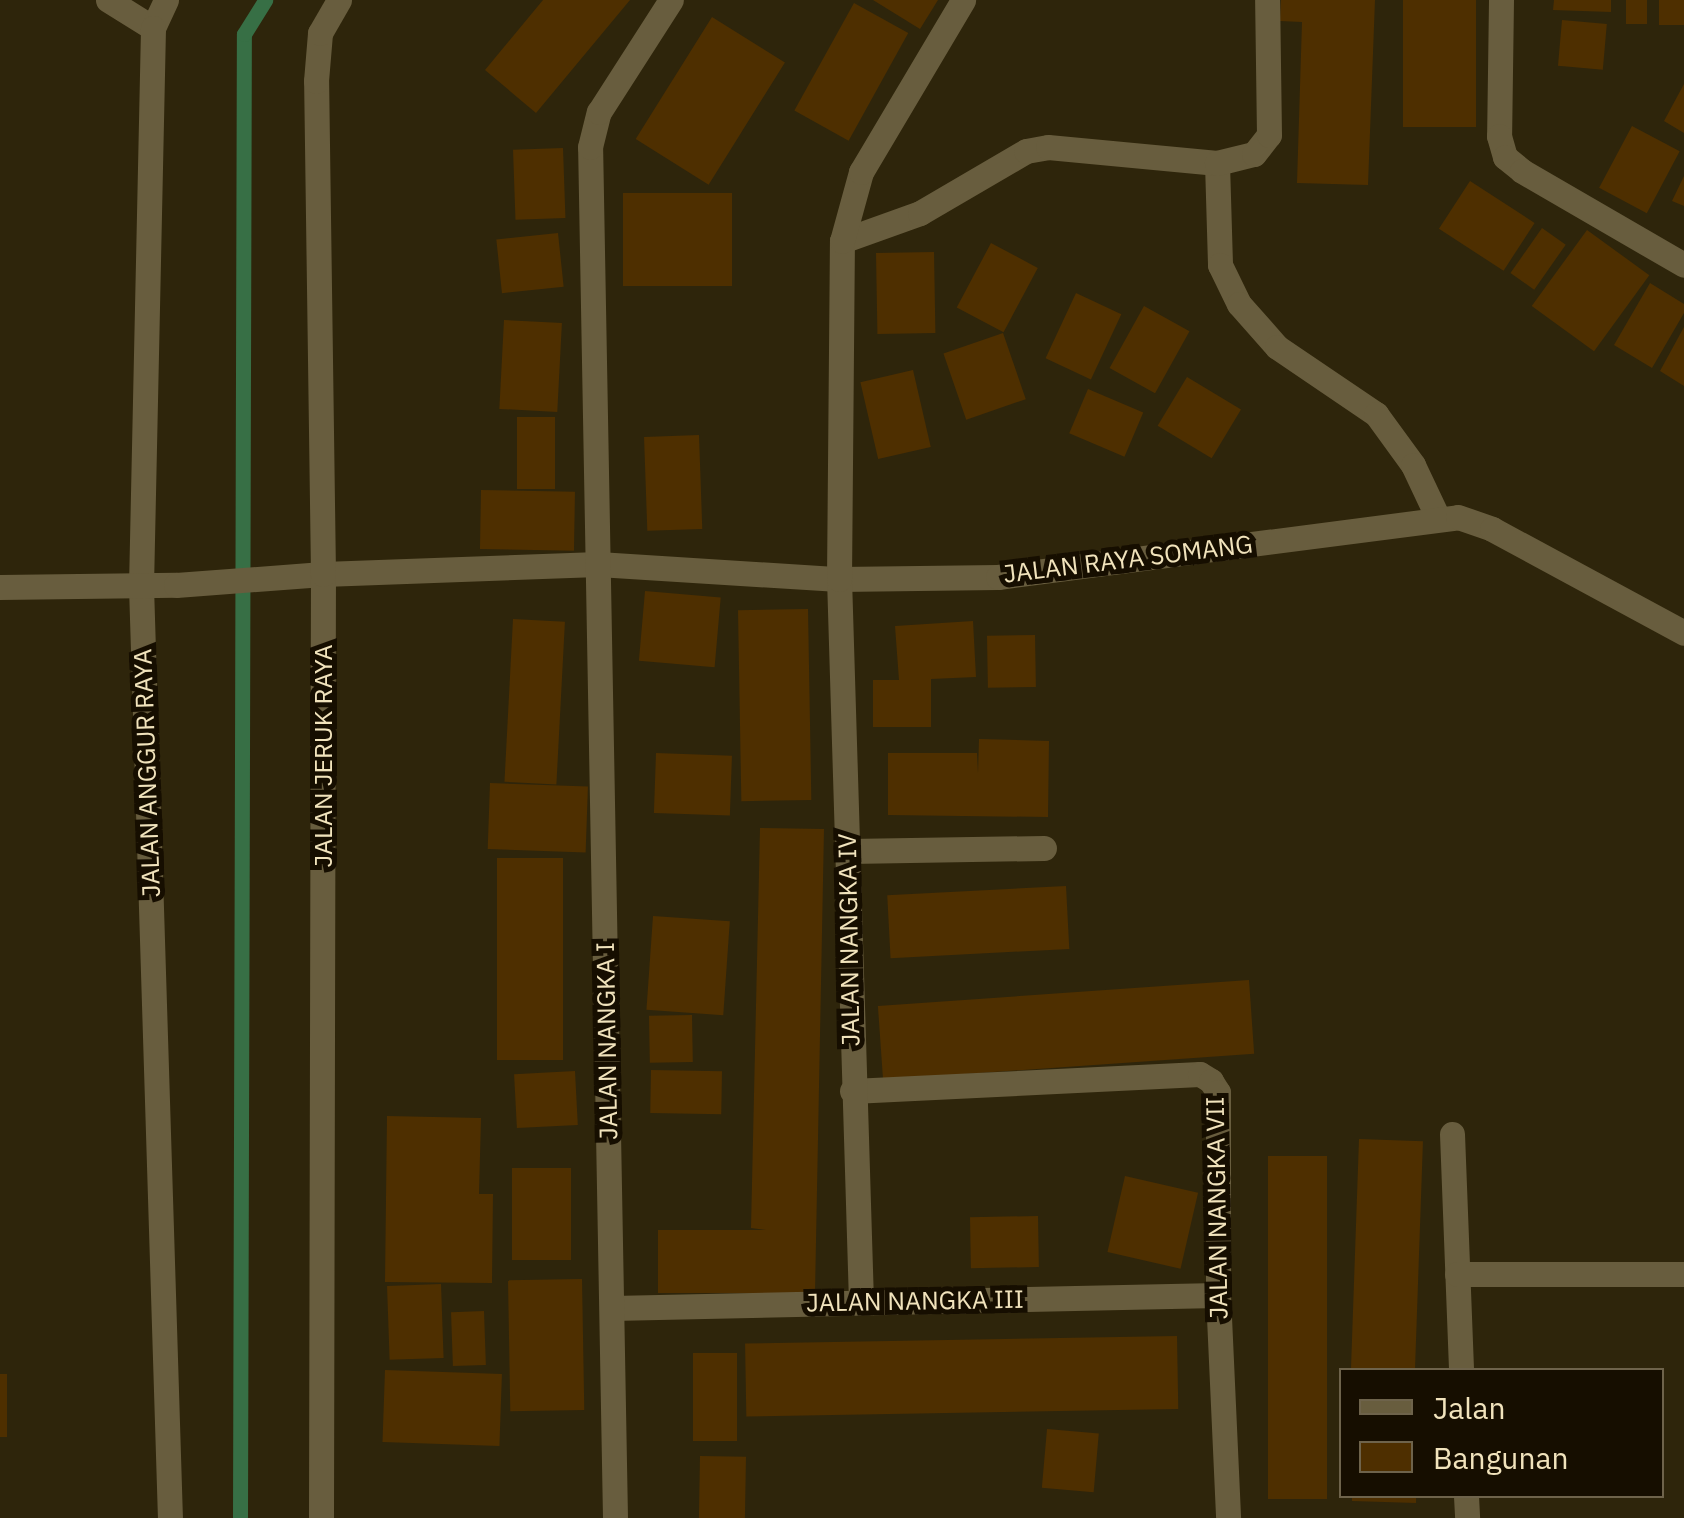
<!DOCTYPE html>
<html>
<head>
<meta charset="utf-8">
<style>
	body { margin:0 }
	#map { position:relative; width:1684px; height:1518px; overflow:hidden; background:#2e250b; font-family:"IBM Plex Sans",sans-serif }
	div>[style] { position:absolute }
	.stream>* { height:15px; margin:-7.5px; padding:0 7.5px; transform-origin:7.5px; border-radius:7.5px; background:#376f45 }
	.building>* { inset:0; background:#4e2f00; transform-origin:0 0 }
	.minor>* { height:25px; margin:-12.5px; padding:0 12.5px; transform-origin:12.5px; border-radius:12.5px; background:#685d3e }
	span { translate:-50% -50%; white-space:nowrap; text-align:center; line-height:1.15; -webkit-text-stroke:10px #160e00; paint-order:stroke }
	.street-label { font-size:25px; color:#f1e3bc }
	.legend { position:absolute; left:1339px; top:1368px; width:325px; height:130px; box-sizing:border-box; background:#160e00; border:2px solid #6e634b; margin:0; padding:12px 18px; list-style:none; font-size:30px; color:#f1e3bc }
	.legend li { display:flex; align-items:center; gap:20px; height:50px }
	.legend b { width:50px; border:2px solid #6e634b }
</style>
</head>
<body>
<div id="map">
	<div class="stream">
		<i style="left:240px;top:1518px;width:1484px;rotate:-89.85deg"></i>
		<i style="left:244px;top:34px;width:40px;rotate:-58deg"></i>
	</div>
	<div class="building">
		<i style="clip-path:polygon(543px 0,630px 0,536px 113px,485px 70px)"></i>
		<i style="clip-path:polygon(873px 0,938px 0,920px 29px)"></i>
		<i style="clip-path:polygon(1281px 0,1375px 0,1368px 185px,1297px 183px,1302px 22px,1280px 21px)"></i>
		<i style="left:1403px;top:0;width:73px;height:127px"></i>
		<i style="clip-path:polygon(1554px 0,1611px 0,1611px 12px,1553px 10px)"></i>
		<i style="left:1626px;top:0;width:21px;height:24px"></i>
		<i style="left:1659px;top:0;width:25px;height:25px"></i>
		<i style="left:854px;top:3px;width:62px;height:123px;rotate:29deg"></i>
		<i style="left:712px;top:17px;width:86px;height:144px;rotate:32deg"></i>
		<i style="left:1562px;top:20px;width:45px;height:46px;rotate:5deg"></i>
		<i style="clip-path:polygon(1684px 84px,1684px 133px,1664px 121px)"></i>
		<i style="left:1632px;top:126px;width:54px;height:70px;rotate:28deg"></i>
		<i style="left:563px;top:148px;width:70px;height:50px;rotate:88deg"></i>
		<i style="clip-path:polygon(1684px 176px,1684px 206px,1672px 201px)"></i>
		<i style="left:1470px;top:181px;width:77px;height:57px;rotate:33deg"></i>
		<i style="left:623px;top:193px;width:109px;height:93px"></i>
		<i style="left:1542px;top:228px;width:29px;height:55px;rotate:35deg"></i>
		<i style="left:1587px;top:230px;width:77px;height:94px;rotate:36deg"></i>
		<i style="left:558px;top:233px;width:54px;height:62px;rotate:84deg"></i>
		<i style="left:991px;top:243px;width:53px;height:73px;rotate:28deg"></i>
		<i style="left:934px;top:252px;width:81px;height:58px;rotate:89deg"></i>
		<i style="clip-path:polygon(1650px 283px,1684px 304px,1684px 313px,1652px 368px,1614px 345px)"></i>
		<i style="left:1076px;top:293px;width:50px;height:72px;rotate:25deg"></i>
		<i style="left:1144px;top:306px;width:52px;height:71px;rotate:29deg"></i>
		<i style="left:504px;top:320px;width:58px;height:89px;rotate:3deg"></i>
		<i style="clip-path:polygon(1684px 327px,1684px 386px,1660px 371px)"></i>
		<i style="left:1003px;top:333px;width:70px;height:63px;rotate:71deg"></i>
		<i style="left:913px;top:370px;width:79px;height:54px;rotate:77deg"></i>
		<i style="left:1187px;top:377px;width:63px;height:57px;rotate:31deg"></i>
		<i style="left:1088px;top:389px;width:60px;height:48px;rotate:23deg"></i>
		<i style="left:517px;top:417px;width:38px;height:72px"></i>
		<i style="left:699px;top:435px;width:94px;height:55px;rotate:88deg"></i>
		<i style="left:481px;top:490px;width:94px;height:59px;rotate:1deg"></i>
		<i style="left:645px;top:591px;width:76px;height:70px;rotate:5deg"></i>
		<i style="left:808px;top:609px;width:191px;height:70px;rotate:89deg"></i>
		<i style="left:513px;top:619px;width:52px;height:163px;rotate:3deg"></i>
		<i style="clip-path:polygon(973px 621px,976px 677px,931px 679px,931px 727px,873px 727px,873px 680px,899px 680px,895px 626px)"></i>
		<i style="left:1035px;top:635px;width:52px;height:48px;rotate:89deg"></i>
		<i style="clip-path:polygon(979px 739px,1049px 741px,1048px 817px,888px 815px,888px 753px,977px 753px,978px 773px)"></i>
		<i style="left:656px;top:753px;width:76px;height:60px;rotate:2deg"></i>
		<i style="left:490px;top:783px;width:98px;height:66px;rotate:2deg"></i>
		<i style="clip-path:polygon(760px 828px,824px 829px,815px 1293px,658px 1293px,658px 1230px,766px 1230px,751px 1228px)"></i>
		<i style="left:497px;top:858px;width:66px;height:202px"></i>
		<i style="left:1066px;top:886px;width:63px;height:179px;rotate:87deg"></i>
		<i style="left:653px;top:916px;width:77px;height:94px;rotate:4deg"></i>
		<i style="left:1249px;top:980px;width:74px;height:372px;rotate:86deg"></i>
		<i style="left:692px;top:1015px;width:47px;height:43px;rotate:89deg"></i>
		<i style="left:651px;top:1070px;width:71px;height:43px;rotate:1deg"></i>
		<i style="left:575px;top:1071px;width:54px;height:61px;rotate:87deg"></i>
		<i style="clip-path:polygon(387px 1116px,481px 1118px,479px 1194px,493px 1194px,492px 1283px,385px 1282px)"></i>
		<i style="left:1359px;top:1139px;width:64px;height:231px;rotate:2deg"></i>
		<i style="left:1268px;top:1156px;width:59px;height:343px"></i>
		<i style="left:512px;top:1168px;width:59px;height:92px"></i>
		<i style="left:1125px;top:1176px;width:75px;height:78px;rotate:13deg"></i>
		<i style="left:1038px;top:1216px;width:51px;height:68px;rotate:89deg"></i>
		<i style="left:582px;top:1279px;width:131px;height:74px;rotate:89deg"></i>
		<i style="left:441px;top:1284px;width:74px;height:54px;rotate:88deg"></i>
		<i style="left:484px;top:1311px;width:54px;height:33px;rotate:88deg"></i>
		<i style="left:1177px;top:1336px;width:73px;height:432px;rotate:89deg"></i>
		<i style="left:693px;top:1353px;width:44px;height:88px"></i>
		<i style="left:385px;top:1370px;width:117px;height:72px;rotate:2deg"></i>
		<i style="left:0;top:1374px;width:7px;height:63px"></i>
		<i style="left:1047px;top:1429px;width:52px;height:59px;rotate:5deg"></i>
		<i style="left:700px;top:1456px;width:46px;height:62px;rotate:1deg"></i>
		<i style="clip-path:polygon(1352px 1496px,1416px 1496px,1416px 1503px,1352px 1501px)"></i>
	</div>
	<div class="minor">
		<i style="left:108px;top:0;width:53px;rotate:31.9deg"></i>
		<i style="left:166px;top:0;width:31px;rotate:115deg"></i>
		<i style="left:153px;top:28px;width:558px;rotate:91.23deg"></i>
		<i style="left:141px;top:586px;width:932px;rotate:88.22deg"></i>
		<i style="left:1501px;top:0;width:136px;rotate:90.8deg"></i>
		<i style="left:1499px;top:136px;width:22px;rotate:74deg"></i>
		<i style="left:1505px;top:157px;width:22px;rotate:39deg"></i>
		<i style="left:1522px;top:171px;width:187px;rotate:30.1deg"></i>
		<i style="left:1217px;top:163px;width:102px;rotate:88.3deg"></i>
		<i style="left:1220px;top:265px;width:43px;rotate:64deg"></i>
		<i style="left:1239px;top:304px;width:57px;rotate:48.5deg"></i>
		<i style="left:1277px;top:347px;width:120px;rotate:34.1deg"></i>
		<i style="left:1376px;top:414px;width:63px;rotate:54deg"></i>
		<i style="left:1413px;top:465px;width:59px;rotate:64.7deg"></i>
		<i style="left:842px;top:241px;width:83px;rotate:-19.7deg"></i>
		<i style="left:920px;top:213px;width:123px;rotate:-30.3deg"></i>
		<i style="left:1026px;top:151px;width:22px;rotate:-10deg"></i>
		<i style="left:1048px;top:147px;width:170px;rotate:5.4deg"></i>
		<i style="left:1217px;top:163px;width:38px;rotate:-14deg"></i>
		<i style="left:1254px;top:154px;width:24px;rotate:-52deg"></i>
		<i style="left:1269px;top:135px;width:135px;rotate:-90.8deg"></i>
		<i style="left:0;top:587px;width:176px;rotate:-0.7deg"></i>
		<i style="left:176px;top:585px;width:147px;rotate:-4.3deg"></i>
		<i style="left:323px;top:574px;width:275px;rotate:-2.1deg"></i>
		<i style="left:598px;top:564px;width:241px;rotate:3.6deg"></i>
		<i style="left:839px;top:579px;width:159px;rotate:-0.7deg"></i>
		<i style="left:998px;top:577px;width:464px;rotate:-7.4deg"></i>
		<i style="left:1458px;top:517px;width:36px;rotate:19deg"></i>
		<i style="left:1492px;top:529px;width:218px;rotate:28.4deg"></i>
		<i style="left:849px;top:851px;width:195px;rotate:-0.9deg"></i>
		<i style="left:852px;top:1091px;width:348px;rotate:-2.8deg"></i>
		<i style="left:1200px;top:1074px;width:13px;rotate:32deg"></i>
		<i style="left:1211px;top:1081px;width:13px;rotate:58deg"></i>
		<i style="left:1218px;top:1092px;width:203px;rotate:90deg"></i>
		<i style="left:1218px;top:1295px;width:223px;rotate:87.4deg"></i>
		<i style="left:1452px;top:1134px;width:236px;rotate:87.8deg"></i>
		<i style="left:1457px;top:1274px;width:227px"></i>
		<i style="left:861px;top:1302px;width:723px;rotate:-91.74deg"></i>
		<i style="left:839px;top:579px;width:338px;rotate:-89.5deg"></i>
		<i style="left:842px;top:241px;width:72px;rotate:-74.6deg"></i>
		<i style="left:861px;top:172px;width:200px;rotate:-59.3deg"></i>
		<i style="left:612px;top:1308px;width:606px;rotate:-1.23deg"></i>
		<i style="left:1466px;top:1496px;width:22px;rotate:87deg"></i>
		<i style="left:321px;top:1518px;width:944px;rotate:-89.88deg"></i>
		<i style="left:323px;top:574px;width:493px;rotate:-90.8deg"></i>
		<i style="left:316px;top:81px;width:48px;rotate:-85.2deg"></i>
		<i style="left:320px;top:33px;width:38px;rotate:-60deg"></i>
		<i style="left:615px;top:1518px;width:1371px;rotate:-91.04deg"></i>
		<i style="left:590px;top:147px;width:36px;rotate:-76deg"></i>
		<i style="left:599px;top:112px;width:133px;rotate:-57.3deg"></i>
	</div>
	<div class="street-label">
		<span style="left:1128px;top:559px;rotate:-7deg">JALAN RAYA SOMANG</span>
		<span style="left:323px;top:756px;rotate:-90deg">JALAN JERUK RAYA</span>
		<span style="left:147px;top:773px;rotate:-92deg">JALAN ANGGUR RAYA</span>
		<span style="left:849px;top:940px;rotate:-91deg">JALAN NANGKA IV</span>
		<span style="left:607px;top:1041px;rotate:-91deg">JALAN NANGKA I</span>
		<span style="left:1217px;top:1208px;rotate:-91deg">JALAN NANGKA VII</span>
		<span style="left:915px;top:1301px;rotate:-1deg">JALAN NANGKA III</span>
	</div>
	<ul class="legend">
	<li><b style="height:12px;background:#685d3e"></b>Jalan</li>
	<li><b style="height:28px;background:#4e2f00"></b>Bangunan</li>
	</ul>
</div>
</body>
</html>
